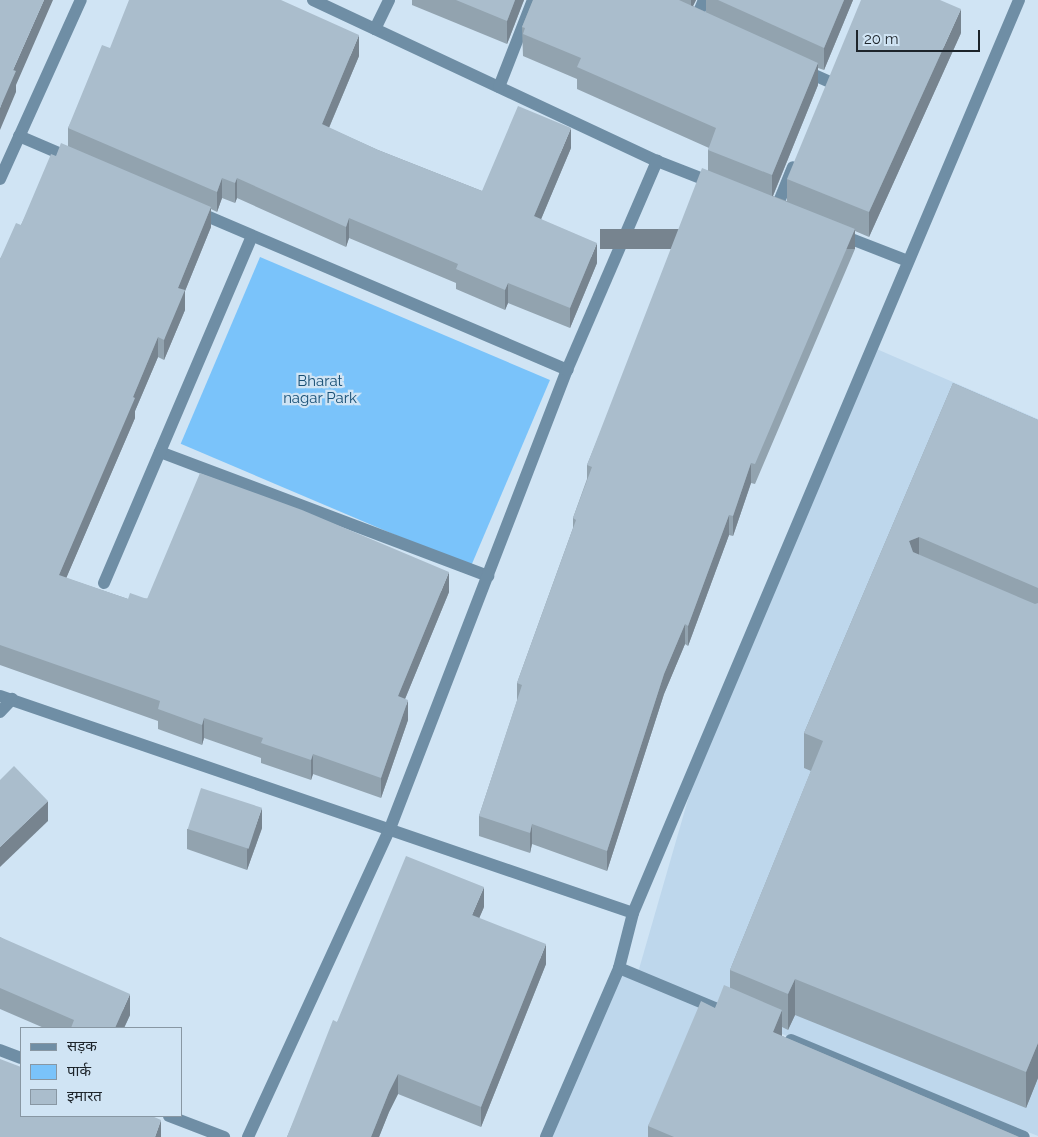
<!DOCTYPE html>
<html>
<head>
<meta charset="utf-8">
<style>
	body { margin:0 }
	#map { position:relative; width:1038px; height:1137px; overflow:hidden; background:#d0e4f4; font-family:Raleway,"Noto Sans Devanagari",sans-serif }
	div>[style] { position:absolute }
	.built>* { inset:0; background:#bed7ec }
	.green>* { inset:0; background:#7ac3fa; transform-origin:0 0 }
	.minor>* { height:12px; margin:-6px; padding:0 6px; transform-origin:6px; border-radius:6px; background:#6f8ea5 }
	.wall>* { inset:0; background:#92a3af }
	.shaded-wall>* { inset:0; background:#77848f; transform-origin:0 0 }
	.building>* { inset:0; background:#aabdcc; transform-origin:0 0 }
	span { translate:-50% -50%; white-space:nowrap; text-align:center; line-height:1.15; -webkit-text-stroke:4.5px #d0e4f4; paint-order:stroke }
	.park-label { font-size:15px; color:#184f74 }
	.legend { position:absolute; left:20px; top:1027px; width:162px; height:90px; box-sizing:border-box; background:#d0e4f4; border:1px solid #8897a3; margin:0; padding:6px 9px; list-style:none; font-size:15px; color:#1d242a }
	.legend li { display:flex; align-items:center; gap:10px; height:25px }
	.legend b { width:25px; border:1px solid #8897a3 }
	.scale { position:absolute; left:856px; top:30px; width:124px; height:22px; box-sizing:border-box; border:2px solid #1d242a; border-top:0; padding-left:6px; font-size:15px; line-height:18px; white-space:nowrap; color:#1d242a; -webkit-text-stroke:4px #d0e4f4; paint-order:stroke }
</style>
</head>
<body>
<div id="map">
	<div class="built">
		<i style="clip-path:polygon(872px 347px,1038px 419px,1038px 1136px,684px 995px,1024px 1137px,546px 1137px,619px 968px,637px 976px,704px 744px)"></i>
	</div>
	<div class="green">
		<i style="left:260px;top:257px;width:315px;height:203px;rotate:23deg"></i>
	</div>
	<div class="minor">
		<i style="left:313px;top:0;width:380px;rotate:25.1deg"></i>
		<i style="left:657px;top:161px;width:60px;rotate:21.4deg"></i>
		<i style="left:695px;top:21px;width:23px;rotate:-67deg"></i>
		<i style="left:375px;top:29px;width:32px;rotate:-64deg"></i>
		<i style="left:803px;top:70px;width:27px;rotate:24deg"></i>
		<i style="left:499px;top:87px;width:93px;rotate:-68.7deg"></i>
		<i style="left:19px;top:136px;width:59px;rotate:23.1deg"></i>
		<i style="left:0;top:179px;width:196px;rotate:-65.7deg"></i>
		<i style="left:776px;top:209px;width:45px;rotate:-68deg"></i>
		<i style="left:195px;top:211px;width:405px;rotate:23.1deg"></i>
		<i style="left:841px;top:235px;width:72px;rotate:21.2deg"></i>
		<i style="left:160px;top:452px;width:351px;rotate:20.7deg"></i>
		<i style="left:104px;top:583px;width:377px;rotate:-66.9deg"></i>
		<i style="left:0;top:696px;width:669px;rotate:18.92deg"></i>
		<i style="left:0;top:712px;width:18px;rotate:-47deg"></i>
		<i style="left:619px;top:968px;width:104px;rotate:22.6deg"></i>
		<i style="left:791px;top:1040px;width:252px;rotate:22.6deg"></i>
		<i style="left:0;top:1050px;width:22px;rotate:21deg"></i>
		<i style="left:169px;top:1116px;width:59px;rotate:20.9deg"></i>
		<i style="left:248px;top:1137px;width:337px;rotate:-65.3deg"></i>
		<i style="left:389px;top:831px;width:494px;rotate:-68.9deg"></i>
		<i style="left:567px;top:370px;width:228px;rotate:-66.7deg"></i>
		<i style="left:546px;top:1137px;width:184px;rotate:-66.6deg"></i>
		<i style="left:619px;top:968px;width:57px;rotate:-75.7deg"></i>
		<i style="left:633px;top:913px;width:991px;rotate:-67.08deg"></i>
	</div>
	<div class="wall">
		<i style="clip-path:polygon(412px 0,524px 0,507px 44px,412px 5px)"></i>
		<i style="clip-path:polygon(533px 0,696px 0,693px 6px,706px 12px,706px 0,853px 0,824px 70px,818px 68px,818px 85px,773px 196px,787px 201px,787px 179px,961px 33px,869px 237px,855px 231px,855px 249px,755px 484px,751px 483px,733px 536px,729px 535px,688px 646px,685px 644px,664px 694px,607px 871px,532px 844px,530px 853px,479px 836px,479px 816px,517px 701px,517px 683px,573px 528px,573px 518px,587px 479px,587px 465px,708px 170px,708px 150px,709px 148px,577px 89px,577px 79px,523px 56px,522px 27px)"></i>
		<i style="clip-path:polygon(110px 48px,359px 56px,329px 128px,378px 150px,482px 191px,571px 148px,541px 219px,597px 263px,570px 328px,508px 303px,505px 310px,456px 289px,456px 283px,349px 238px,346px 247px,237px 198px,235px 203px,222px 198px,217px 212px,211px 209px,211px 227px,185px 291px,185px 310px,164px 360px,158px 357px,135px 411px,135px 418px,66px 578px,128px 599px,449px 592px,405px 699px,408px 720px,381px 798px,313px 774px,311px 780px,261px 763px,261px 758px,204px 738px,202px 745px,158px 729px,158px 721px,0 665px,0 259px,21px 225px,56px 156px,68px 146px,68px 128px)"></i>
		<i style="clip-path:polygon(953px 383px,1038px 420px,1038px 1078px,1026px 1108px,795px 1015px,788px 1030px,782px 1027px,782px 1036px,1019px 1137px,648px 1137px,648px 1126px,715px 1008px,730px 988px,730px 970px,811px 771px,804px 768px,804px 733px)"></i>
		<i style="clip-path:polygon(262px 828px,247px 870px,187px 849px,187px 829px)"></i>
		<i style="clip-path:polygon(484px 907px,479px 918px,546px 964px,481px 1127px,398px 1094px,389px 1112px,379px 1137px,287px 1137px,337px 1022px)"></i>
		<i style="clip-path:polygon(0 937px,130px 1015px,124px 1028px,44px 1028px,0 1009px)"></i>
	</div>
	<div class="shaded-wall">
		<i style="clip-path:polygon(44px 0,53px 0,16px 85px,16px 92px,0 130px,0 108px,13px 70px)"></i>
		<i style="clip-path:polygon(515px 0,524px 0,507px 44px,507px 21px)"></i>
		<i style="clip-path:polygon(691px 0,696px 0,691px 10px)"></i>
		<i style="clip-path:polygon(844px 0,853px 0,824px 70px,824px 48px)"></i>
		<i style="clip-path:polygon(961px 9px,961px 33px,869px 237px,869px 212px)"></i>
		<i style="clip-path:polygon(359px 35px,359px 56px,322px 144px,322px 124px)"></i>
		<i style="clip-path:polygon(818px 63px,818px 85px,772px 198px,772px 175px)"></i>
		<i style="clip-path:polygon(571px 128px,571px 148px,534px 236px,534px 216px)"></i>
		<i style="clip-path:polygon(222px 178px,222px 198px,217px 212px,217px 192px)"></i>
		<i style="clip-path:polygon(237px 178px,237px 198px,235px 203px,235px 183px)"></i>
		<i style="clip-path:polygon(211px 207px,211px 227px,185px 291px,185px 310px,164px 360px,164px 340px,178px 288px)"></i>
		<i style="clip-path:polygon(349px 218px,349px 238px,346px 247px,346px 227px)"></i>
		<i style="left:855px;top:229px;width:20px;height:255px;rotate:90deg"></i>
		<i style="clip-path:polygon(597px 243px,597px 263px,570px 328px,570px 308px)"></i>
		<i style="clip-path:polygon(508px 283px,508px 303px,505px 310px,505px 290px)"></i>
		<i style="clip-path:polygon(158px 337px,158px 357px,135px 411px,135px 418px,59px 595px,59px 575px)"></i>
		<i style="clip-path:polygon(751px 463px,751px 483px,733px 536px,733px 516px)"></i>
		<i style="clip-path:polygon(729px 515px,729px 535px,688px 646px,688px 626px)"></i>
		<i style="clip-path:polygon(919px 537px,919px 573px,909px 541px)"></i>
		<i style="clip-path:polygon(449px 572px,449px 592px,398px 716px,398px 696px)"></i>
		<i style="clip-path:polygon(685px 624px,685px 644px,664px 694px,607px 871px,607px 851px,664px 674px)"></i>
		<i style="clip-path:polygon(408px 700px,408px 720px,381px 798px,381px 778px)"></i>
		<i style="clip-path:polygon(204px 718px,204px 738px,202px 745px,202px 725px)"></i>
		<i style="clip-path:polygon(313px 754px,313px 774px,311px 780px,311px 760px)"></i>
		<i style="clip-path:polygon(48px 801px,48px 821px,0 867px,0 847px)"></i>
		<i style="clip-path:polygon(262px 808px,262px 828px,247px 870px,247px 850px)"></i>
		<i style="clip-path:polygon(532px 824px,532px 844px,530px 853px,530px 833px)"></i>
		<i style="clip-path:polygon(484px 887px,484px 907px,472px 935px,472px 915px)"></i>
		<i style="clip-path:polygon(546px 944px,546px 964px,481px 1127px,481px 1107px)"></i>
		<i style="clip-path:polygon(795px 979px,795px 1015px,788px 1030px,788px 994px)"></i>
		<i style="clip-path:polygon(130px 994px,130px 1015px,124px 1028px,115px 1028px)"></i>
		<i style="clip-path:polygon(782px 1010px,782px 1045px,773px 1032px)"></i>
		<i style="clip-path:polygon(1038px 1043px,1038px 1078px,1026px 1108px,1026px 1072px)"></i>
		<i style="clip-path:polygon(398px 1074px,398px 1094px,389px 1112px,379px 1137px,371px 1137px,389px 1092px)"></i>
		<i style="clip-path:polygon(161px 1120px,161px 1137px,155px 1137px)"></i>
	</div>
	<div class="building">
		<i style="clip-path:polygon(0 0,44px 0,13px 70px,16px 71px,0 108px)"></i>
		<i style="clip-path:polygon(129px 0,281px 0,359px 35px,322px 124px,378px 150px,482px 191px,518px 106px,571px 128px,534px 216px,597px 243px,570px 308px,508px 283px,505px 290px,456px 269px,458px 264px,349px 218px,346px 227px,237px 178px,235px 183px,222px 178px,217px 192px,68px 128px,102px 45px,110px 48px)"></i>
		<i style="clip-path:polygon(456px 0,515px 0,507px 21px)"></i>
		<i style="clip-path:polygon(533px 0,679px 0,818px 63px,772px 175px,708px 150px,716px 128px,577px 67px,581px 58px,523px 34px,525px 28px,522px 27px)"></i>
		<i style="clip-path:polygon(718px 0,844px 0,824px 48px)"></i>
		<i style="clip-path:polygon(861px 0,940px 0,961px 9px,869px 212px,787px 179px)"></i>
		<i style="clip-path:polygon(61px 143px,211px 207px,178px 288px,185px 290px,164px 340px,158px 337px,133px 397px,135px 398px,59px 575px,128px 599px,130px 593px,147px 599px,200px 473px,302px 510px,449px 572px,398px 696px,408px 700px,381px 778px,313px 754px,311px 760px,261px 743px,263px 738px,204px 718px,202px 725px,158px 709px,160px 701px,0 645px,0 259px,16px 223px,21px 225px,51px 154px,56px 156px)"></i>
		<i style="clip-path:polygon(702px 168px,855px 229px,755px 464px,751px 463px,733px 516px,729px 515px,688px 626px,685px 624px,664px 674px,607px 851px,532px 824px,530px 833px,479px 816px,522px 685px,517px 683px,576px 520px,573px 518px,592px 467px,587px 465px)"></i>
		<i style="clip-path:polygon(953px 383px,1038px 420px,1038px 588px,919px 537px,909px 541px,913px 552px,1035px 604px,1038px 603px,1038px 1043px,1026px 1072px,795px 979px,788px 994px,730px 970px,823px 741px,804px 733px)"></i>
		<i style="clip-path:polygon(14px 766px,48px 801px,0 847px,0 780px)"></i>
		<i style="left:201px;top:788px;width:64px;height:43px;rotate:18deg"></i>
		<i style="clip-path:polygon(406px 856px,484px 887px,472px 915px,546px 944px,481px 1107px,398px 1074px,389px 1092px,371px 1137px,287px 1137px,333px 1020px,337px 1022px)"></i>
		<i style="clip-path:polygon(0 937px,130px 994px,115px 1028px,71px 1028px,74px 1020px,0 988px)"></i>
		<i style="clip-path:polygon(724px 985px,782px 1010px,773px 1032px,1019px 1137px,674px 1137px,648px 1126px,701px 1001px,715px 1008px)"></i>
		<i style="clip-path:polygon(0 1059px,21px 1067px,21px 1116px,152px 1116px,161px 1120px,155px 1137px,0 1137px)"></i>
	</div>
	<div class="park-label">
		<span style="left:320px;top:390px">Bharat<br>nagar Park</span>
	</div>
	<ul class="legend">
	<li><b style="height:6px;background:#6f8ea5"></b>सड़क</li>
	<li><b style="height:14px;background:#7ac3fa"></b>पार्क</li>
	<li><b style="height:14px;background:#aabdcc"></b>इमारत</li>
	</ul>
	<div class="scale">20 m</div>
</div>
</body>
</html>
